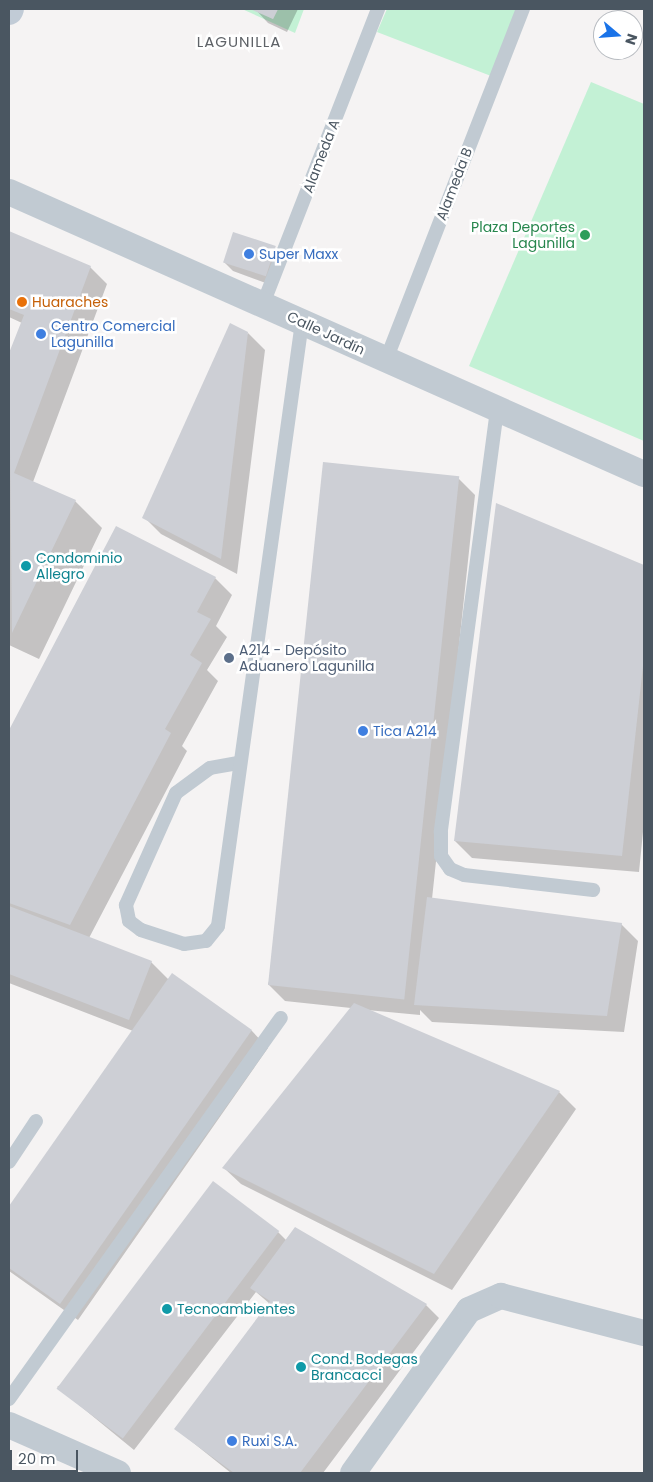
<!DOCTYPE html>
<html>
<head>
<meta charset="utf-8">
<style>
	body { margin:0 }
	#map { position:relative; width:653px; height:1482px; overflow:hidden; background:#f5f3f3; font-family:Poppins,sans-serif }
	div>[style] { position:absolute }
	.green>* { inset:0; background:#c3f1d5 }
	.shadow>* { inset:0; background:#0003 }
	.building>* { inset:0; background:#cdcfd5; transform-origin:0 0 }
	.service>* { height:14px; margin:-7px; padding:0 7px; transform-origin:7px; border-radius:7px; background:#c1cad2 }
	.minor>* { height:26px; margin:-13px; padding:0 13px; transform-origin:13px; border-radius:13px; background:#c1cad2 }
	.secondary>* { height:28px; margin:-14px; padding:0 14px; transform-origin:14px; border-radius:14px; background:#c1cbd6 }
	.dots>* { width:14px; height:14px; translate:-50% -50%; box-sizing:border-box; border:2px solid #fff; border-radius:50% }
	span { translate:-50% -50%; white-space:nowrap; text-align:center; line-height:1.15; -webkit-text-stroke:5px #fff; paint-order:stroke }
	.street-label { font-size:14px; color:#4a5661 }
	.leisure-label { font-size:14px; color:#27864d }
	.right { translate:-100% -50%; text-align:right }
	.shop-label { font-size:14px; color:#366cbe }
	.left { translate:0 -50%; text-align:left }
	.food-label { font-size:14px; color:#c56008 }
	.culture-label { font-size:14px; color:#0d838f }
	.service-label { font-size:14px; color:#4e5e75 }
	.neighbourhood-label { font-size:15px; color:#5f6368; letter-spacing:1px }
	.frame { position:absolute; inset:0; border:10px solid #4a5661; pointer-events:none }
	.north { position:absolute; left:593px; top:10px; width:50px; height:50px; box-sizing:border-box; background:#fff; border:1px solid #b7bbc0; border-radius:50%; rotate:108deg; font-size:14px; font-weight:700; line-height:20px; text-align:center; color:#4a5661 }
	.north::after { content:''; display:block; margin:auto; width:18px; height:22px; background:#1a73e8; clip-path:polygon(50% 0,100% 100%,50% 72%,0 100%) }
	.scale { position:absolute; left:10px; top:1450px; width:68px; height:22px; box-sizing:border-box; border:2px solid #4a5661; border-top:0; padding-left:6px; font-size:15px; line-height:18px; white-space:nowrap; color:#4a5661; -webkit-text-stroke:4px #fff; paint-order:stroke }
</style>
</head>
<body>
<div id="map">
	<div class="green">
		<i style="clip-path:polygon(242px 9px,254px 9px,273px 19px,278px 9px,304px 9px,295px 33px)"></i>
		<i style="clip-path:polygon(387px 9px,517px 9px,491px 76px,377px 32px)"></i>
		<i style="clip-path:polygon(591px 82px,644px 104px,644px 441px,469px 366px)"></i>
	</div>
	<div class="shadow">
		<i style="clip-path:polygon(255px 9px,298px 9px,287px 32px,268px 23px)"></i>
		<i style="clip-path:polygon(9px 233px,90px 267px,107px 284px,33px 482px,75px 501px,102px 528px,39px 659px,9px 645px,9px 357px,22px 323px,9px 317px)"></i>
		<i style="clip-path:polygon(275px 248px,284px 257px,274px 286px,233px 271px,224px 262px)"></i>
		<i style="clip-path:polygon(248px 333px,265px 350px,237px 574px,161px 534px,144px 517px)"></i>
		<i style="clip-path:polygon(458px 478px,475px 495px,432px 899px,621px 924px,638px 941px,624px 1032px,432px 1022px,420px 1010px,420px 1015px,367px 1010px,559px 1092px,576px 1109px,452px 1290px,241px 1184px,224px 1168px,351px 1008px,285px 1001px,268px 984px)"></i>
		<i style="clip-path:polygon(497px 505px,644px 566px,644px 822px,639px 872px,472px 858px,455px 841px)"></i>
		<i style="clip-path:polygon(117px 528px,215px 578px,232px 595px,216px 626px,227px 637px,207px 670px,218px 681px,182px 746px,187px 751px,89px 938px,151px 962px,169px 980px,252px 1031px,268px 1048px,78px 1320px,9px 1271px,9px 1208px,133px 1031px,9px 983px,9px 733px)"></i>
		<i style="clip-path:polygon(295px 1229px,426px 1305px,439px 1318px,323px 1473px,231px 1473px,176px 1429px,270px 1304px,256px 1292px,134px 1450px,57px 1387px,278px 1232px,286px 1240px)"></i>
	</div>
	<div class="building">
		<i style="clip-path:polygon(250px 9px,278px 9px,273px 19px)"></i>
		<i style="clip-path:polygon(9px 231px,91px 266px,14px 473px,76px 500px,12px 633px,9px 353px,24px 315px,9px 309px)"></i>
		<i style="left:233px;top:232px;width:45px;height:32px;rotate:18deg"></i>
		<i style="clip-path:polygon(230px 323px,248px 332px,221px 559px,142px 518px)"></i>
		<i style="left:323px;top:462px;width:137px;height:526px;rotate:6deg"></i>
		<i style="clip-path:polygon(496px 503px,644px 565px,644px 657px,622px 856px,454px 841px)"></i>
		<i style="clip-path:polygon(116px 526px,216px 577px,197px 612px,211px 619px,190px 655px,202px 663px,165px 729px,171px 733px,70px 925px,9px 903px,9px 730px)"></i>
		<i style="clip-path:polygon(427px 897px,622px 923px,607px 1016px,414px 1005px)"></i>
		<i style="clip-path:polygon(9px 906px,152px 961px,129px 1020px,9px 974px)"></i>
		<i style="clip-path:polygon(172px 973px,252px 1030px,60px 1304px,9px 1268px,9px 1206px)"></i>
		<i style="clip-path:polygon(354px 1003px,560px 1091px,434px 1274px,222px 1168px)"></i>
		<i style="left:213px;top:1181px;width:83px;height:260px;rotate:37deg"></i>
		<i style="clip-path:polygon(295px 1227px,427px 1304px,300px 1473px,234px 1473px,174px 1429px,270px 1301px,250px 1288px)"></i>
	</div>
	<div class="service">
		<i style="left:263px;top:304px;width:317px;rotate:-68.7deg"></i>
		<i style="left:386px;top:360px;width:377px;rotate:-68.7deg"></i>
		<i style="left:497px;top:410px;width:426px;rotate:97.6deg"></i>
		<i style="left:441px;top:832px;width:24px;rotate:90deg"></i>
		<i style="left:441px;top:856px;width:16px;rotate:55deg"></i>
		<i style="left:450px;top:869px;width:15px;rotate:23deg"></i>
		<i style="left:464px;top:875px;width:130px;rotate:6.6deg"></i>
		<i style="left:238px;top:763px;width:28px;rotate:170deg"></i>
		<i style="left:210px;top:768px;width:42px;rotate:143.7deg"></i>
		<i style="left:176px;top:793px;width:123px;rotate:114.1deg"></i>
		<i style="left:126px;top:905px;width:16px;rotate:79deg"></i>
		<i style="left:129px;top:921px;width:15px;rotate:37deg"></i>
		<i style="left:141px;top:930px;width:45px;rotate:18deg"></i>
		<i style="left:184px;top:944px;width:22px;rotate:-8deg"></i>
		<i style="left:206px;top:941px;width:19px;rotate:-51deg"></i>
		<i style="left:218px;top:926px;width:610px;rotate:-82.08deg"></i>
		<i style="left:9px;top:1162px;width:49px;rotate:-56.6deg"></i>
		<i style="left:9px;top:1399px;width:468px;rotate:-54.5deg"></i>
	</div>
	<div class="minor">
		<i style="left:9px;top:192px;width:695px;rotate:23.95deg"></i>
		<i style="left:9px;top:1425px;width:119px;rotate:23.8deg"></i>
		<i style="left:353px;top:1473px;width:200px;rotate:-54.6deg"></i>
		<i style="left:469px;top:1310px;width:35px;rotate:-24deg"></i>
		<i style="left:501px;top:1296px;width:148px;rotate:14.5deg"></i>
	</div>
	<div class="secondary">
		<i style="left:9px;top:11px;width:2px;rotate:-63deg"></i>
	</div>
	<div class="dots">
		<i style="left:585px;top:235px;background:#2e9e5b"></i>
		<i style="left:249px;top:254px;background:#3f7fe0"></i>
		<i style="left:22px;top:302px;background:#e8710a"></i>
		<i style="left:41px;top:334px;background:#3f7fe0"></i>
		<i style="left:26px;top:566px;background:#0f9aa8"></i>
		<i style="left:229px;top:658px;background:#5c6f8a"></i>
		<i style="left:363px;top:731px;background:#3f7fe0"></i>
		<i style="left:167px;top:1309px;background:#0f9aa8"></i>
		<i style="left:301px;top:1367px;background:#0f9aa8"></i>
		<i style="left:232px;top:1441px;background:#3f7fe0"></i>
	</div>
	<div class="street-label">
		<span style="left:321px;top:156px;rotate:-69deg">Alameda A</span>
		<span style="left:454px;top:184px;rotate:-69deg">Alameda B</span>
		<span style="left:326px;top:333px;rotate:25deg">Calle Jardín</span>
	</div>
	<div class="leisure-label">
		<span class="right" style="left:575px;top:235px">Plaza Deportes<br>Lagunilla</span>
	</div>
	<div class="shop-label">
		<span class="left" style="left:259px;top:254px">Super Maxx</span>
		<span class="left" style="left:51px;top:334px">Centro Comercial<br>Lagunilla</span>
		<span class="left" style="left:373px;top:731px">Tica A214</span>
		<span class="left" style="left:242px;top:1441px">Ruxi S.A.</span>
	</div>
	<div class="food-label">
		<span class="left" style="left:32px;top:302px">Huaraches</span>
	</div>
	<div class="culture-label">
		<span class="left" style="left:36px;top:566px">Condominio<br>Allegro</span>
		<span class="left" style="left:177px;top:1309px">Tecnoambientes</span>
		<span class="left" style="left:311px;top:1367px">Cond. Bodegas<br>Brancacci</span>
	</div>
	<div class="service-label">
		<span class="left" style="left:239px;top:658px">A214 - Depósito<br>Aduanero Lagunilla</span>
	</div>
	<div class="neighbourhood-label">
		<span style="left:239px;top:42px">LAGUNILLA</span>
	</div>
	<div class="frame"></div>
	<div class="north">N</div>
	<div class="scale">20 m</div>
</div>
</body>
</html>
